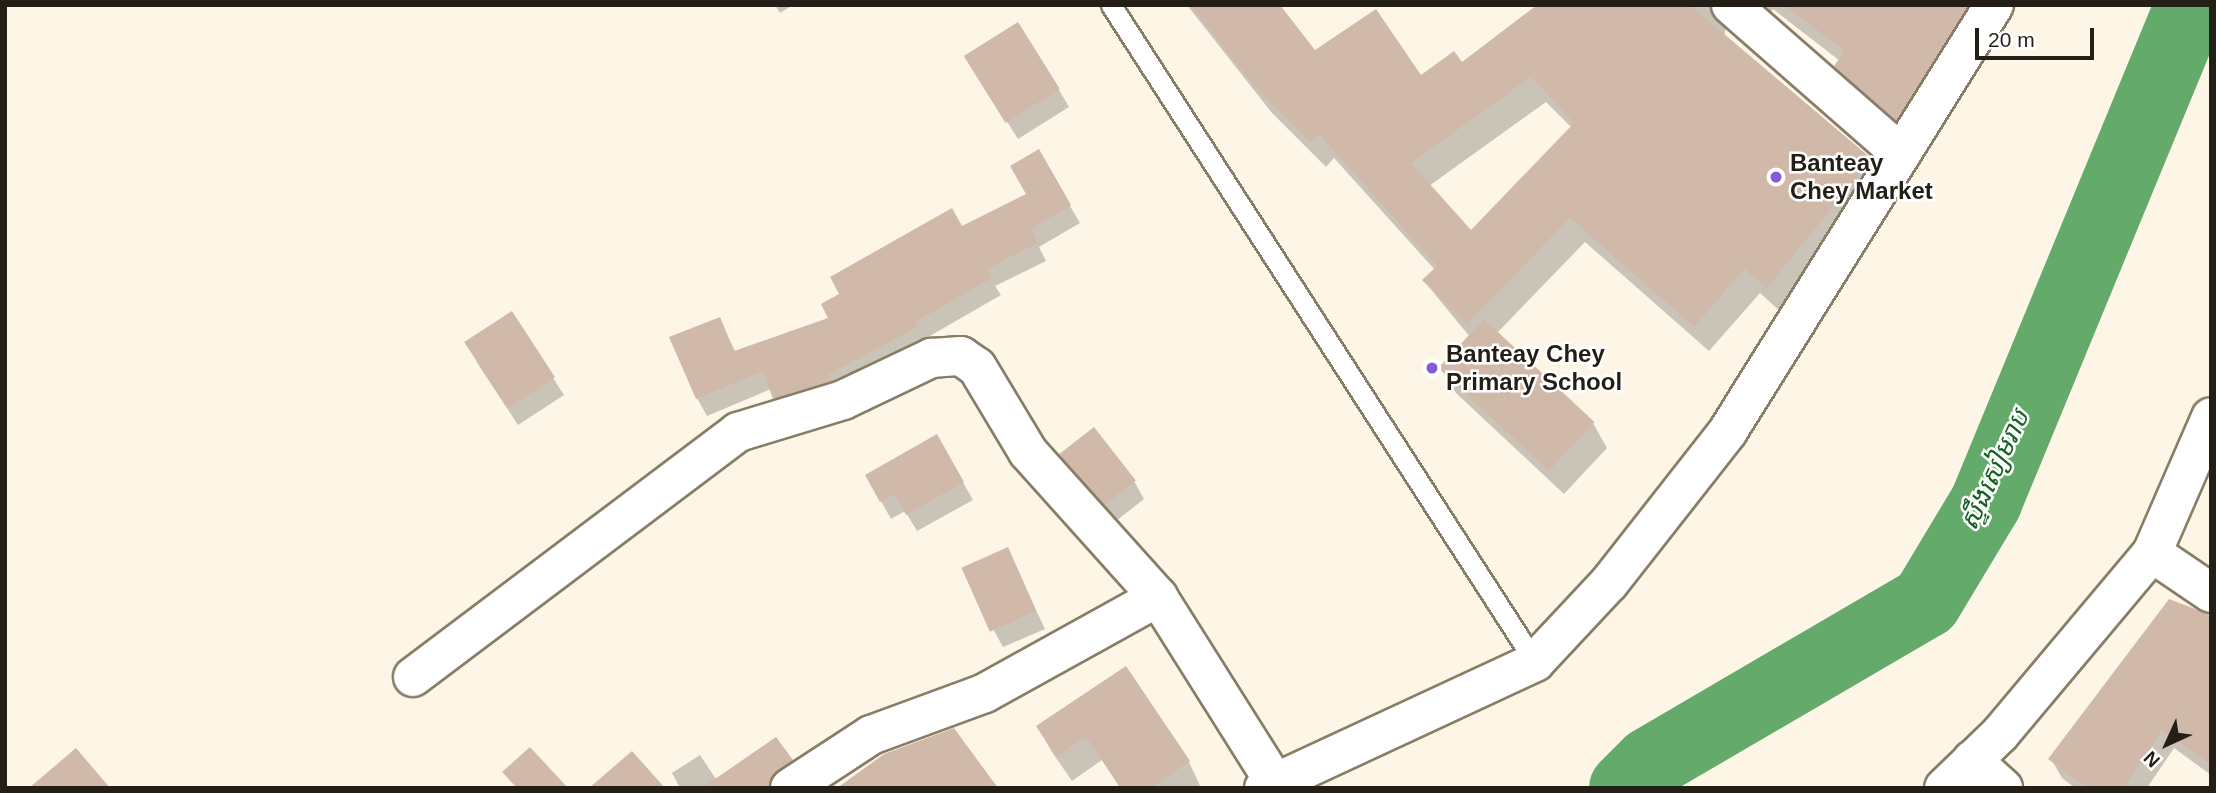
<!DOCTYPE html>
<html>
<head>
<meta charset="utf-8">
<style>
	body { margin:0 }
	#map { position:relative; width:2216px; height:793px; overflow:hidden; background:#fdf6e7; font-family:Helvetica,"Noto Sans Khmer",sans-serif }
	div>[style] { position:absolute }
	.shadow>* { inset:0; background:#0003 }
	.river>* { height:72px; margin:-36px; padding:0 36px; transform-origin:36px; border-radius:36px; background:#64ab6b }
	.building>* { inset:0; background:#d1b9a9; transform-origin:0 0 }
	.roads { filter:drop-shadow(2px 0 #887d67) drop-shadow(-2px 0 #887d67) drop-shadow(0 2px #887d67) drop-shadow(0 -2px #887d67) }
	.service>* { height:19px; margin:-9.5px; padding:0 9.5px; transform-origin:9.5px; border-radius:9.5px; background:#fff }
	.minor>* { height:38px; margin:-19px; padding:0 19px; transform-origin:19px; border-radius:19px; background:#fff }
	.tertiary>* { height:38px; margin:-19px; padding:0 19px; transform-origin:19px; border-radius:19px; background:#fff }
	.dots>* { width:19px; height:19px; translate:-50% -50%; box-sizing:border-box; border:4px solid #fff; border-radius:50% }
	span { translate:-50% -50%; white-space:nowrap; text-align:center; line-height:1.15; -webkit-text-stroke:5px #fff; paint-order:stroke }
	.poi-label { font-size:24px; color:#231f16; font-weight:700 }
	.left { translate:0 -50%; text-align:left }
	.water-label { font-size:26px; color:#176225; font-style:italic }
	.frame { position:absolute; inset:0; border:7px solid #231f16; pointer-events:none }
	.north { position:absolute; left:2132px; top:709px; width:70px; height:70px; -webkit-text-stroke:5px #fff; paint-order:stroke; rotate:225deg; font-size:19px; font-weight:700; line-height:28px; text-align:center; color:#231f16 }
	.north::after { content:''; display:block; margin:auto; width:24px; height:32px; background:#231f16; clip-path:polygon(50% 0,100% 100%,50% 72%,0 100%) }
	.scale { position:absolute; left:1975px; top:28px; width:119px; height:32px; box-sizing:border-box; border:4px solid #231f16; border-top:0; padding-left:9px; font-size:21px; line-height:24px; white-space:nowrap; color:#231f16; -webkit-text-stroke:5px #fff; paint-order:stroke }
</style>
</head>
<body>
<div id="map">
	<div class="shadow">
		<i style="clip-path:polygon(775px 5px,793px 5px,780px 13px)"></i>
		<i style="clip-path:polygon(evenodd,1187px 5px,1277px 5px,1314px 52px,1421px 77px,1462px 65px,1540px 5px,1993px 5px,1911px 145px,1850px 91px,1836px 66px,1840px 61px,1773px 9px,1766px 18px,1728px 17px,1724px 37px,1871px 160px,1885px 186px,1782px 313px,1760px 293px,1709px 351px,1585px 242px,1497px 333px,1593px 423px,1607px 448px,1564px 494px,1456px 393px,1441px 368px,1470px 337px,1424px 281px,1435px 270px,1334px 158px,1326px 167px,1272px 113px,1187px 5px,1546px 102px,1572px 128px,1471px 233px,1429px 186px,1546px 102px)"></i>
		<i style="clip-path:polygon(977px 74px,1059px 90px,1069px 107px,1018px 139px)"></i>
		<i style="clip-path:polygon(1038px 152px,1080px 223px,1039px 247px,1046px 261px,995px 286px,1001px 295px,923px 340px,926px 345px,784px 415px,771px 389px,707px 416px,697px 398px,719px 319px,736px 353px,830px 319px,961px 228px,1028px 195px)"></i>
		<i style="clip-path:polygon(476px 361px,553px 378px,564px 395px,518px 425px)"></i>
		<i style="clip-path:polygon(937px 437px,973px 500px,917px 531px,905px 511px,891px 519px,867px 476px)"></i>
		<i style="clip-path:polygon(1061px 454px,1134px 481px,1144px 499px,1116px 521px)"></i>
		<i style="clip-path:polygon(1007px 550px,1045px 629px,1003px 647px,993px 629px)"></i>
		<i style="clip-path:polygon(2211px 616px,2211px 775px,2174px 748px,2147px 788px,2075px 788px,2062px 778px,2051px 759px)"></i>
		<i style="clip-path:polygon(1125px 668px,1189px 762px,1201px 788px,1120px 788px,1102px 760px,1072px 781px,1052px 752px,1038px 727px)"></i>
		<i style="clip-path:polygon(700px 755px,722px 788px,680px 788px,672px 773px)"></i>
	</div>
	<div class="river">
		<i style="left:1625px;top:788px;width:35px;rotate:-45deg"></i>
		<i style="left:1650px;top:763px;width:320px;rotate:-30.3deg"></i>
		<i style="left:1926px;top:602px;width:117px;rotate:-59deg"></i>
		<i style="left:1986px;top:502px;width:538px;rotate:-67.59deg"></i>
	</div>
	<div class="building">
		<i style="clip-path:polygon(evenodd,1190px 5px,1280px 5px,1315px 50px,1376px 9px,1421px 75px,1454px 51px,1462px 62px,1537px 5px,1690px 5px,1872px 159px,1767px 288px,1744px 269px,1694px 327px,1570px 218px,1467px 324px,1422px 280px,1437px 266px,1319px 134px,1310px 142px,1256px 88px,1190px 5px,1531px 77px,1574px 123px,1471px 230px,1411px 163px,1531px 77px)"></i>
		<i style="clip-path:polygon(1784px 5px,1968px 5px,1896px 121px,1834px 66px,1845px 51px)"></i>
		<i style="left:1018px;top:22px;width:79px;height:64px;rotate:58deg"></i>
		<i style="clip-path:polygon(1039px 149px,1071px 205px,1031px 229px,1038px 243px,987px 269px,992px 278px,915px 322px,918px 327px,829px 374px,832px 381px,773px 399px,763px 371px,696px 399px,669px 337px,720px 317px,734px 351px,828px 318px,821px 304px,839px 294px,830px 277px,952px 208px,962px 226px,1026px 194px,1010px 166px)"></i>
		<i style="left:512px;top:311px;width:79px;height:57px;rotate:57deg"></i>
		<i style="left:1484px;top:319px;width:151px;height:67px;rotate:43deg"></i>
		<i style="left:1094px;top:427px;width:68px;height:44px;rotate:52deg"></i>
		<i style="clip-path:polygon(937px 434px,964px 482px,906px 515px,894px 494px,880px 502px,865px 475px)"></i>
		<i style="left:1008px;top:547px;width:70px;height:51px;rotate:66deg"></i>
		<i style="clip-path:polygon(2169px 599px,2211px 615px,2211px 765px,2162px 730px,2124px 788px,2087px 788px,2048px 759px)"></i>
		<i style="clip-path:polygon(1126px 666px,1190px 761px,1151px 788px,1121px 788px,1086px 737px,1056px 757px,1036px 726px)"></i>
		<i style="clip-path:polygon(954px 728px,998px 788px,837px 788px,884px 754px)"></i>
		<i style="clip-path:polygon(776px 737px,793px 760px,768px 788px,702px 788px)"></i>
		<i style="clip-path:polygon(530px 747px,568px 788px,517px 788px,502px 772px)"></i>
		<i style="clip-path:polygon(76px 748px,110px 788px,29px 788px)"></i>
		<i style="clip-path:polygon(632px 751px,665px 788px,589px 788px)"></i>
	</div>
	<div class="roads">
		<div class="service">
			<i style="left:1111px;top:5px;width:782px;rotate:57.16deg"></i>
		</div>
		<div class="minor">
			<i style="left:1731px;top:5px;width:226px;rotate:41.2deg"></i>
			<i style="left:2152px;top:553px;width:71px;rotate:34.1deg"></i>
			<i style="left:413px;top:677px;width:407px;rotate:-37deg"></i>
			<i style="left:738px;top:432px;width:110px;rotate:-16.9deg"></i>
			<i style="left:843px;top:400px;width:98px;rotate:-25.5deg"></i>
			<i style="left:931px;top:358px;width:30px;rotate:-4deg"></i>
			<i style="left:961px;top:356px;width:19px;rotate:35deg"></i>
			<i style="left:977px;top:367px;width:99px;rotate:59deg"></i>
			<i style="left:1028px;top:452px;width:195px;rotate:48.1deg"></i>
			<i style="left:1158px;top:597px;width:220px;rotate:57.8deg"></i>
			<i style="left:1972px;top:760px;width:42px;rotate:42.1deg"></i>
			<i style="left:790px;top:788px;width:97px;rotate:-33.2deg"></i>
			<i style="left:871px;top:735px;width:121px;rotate:-20.2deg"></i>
			<i style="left:985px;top:693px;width:198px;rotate:-29deg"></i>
			<i style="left:1264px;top:788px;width:299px;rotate:-24.9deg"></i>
			<i style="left:1535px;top:662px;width:108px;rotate:-46.9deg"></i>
			<i style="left:1609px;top:583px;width:193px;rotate:-51.9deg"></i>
			<i style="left:1728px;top:431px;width:502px;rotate:-58.02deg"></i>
		</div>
		<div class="tertiary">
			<i style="left:1944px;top:788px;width:78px;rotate:-44deg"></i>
			<i style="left:2000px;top:734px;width:236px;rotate:-50deg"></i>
			<i style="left:2152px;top:553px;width:148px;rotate:-66.5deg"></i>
		</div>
	</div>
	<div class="dots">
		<i style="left:1776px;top:177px;background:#865bd4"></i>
		<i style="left:1432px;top:368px;background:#865bd4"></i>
	</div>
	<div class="poi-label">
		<span class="left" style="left:1790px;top:177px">Banteay<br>Chey Market</span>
		<span class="left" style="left:1446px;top:368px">Banteay Chey<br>Primary School</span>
	</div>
	<div class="water-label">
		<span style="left:1995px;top:470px;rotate:-65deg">ស្ទឹងសៀមរាប</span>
	</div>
	<div class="frame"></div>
	<div class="north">N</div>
	<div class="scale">20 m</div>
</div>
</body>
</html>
